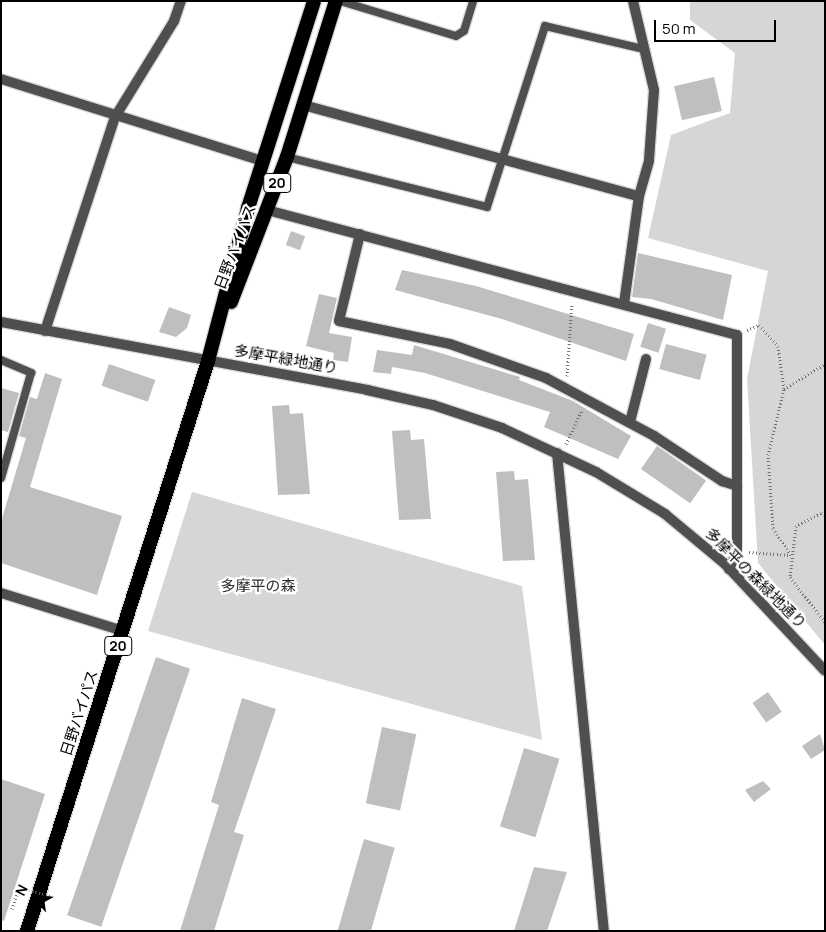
<!DOCTYPE html>
<html>
<head>
<meta charset="utf-8">
<style>
	body { margin:0 }
	#map { position:relative; width:826px; height:932px; overflow:hidden; background:#fff; font-family:Manrope,"Noto Sans JP",sans-serif }
	div>[style] { position:absolute }
	.green>* { inset:0; background:#d6d6d6 }
	.building>* { inset:0; background:#bfbfbf; transform-origin:0 0 }
	.path>* { height:3px; margin-top:-1.5px; transform-origin:0; background:repeating-linear-gradient(90deg,#717171 0 1px,transparent 0 3.5px) }
	.roads { filter:drop-shadow(1px 0 #dbdbdb) drop-shadow(-1px 0 #dbdbdb) drop-shadow(0 1px #dbdbdb) drop-shadow(0 -1px #dbdbdb) }
	.service>* { height:8px; margin:-4px; padding:0 4px; transform-origin:4px; border-radius:4px; background:#4f4f4f }
	.minor>* { height:10px; margin:-5px; padding:0 5px; transform-origin:5px; border-radius:5px; background:#4f4f4f }
	.tertiary>* { height:10px; margin:-5px; padding:0 5px; transform-origin:5px; border-radius:5px; background:#4f4f4f }
	.trunk>* { height:14px; margin:-7px; padding:0 7px; transform-origin:7px; border-radius:7px; background:#000 }
	.path-bridge>* { height:3px; margin-top:-1.5px; transform-origin:0; background:repeating-linear-gradient(90deg,#717171 0 1px,transparent 0 3.5px) }
	span { translate:-50% -50%; white-space:nowrap; text-align:center; line-height:1.15; -webkit-text-stroke:4.5px #fff; paint-order:stroke }
	.shield-label span { padding:1px 4px; background:#fff; border:1px solid; border-radius:4px; -webkit-text-stroke-width:0 }
	.shield-label { font-size:14px; color:#000; font-weight:700 }
	.street-label { font-size:15px; color:#000 }
	.park-label { font-size:15px; color:#2d2d2d }
	.frame { position:absolute; inset:0; border:2px solid #000; pointer-events:none }
	.north { position:absolute; left:10px; top:872px; width:50px; height:50px; -webkit-text-stroke:4px #fff; paint-order:stroke; rotate:297deg; font-size:14px; font-weight:700; line-height:20px; text-align:center; color:#000 }
	.north::after { content:''; display:block; margin:auto; width:18px; height:22px; background:#000; clip-path:polygon(50% 0,100% 100%,50% 72%,0 100%) }
	.scale { position:absolute; left:654px; top:20px; width:122px; height:22px; box-sizing:border-box; border:2px solid #000; border-top:0; padding-left:6px; font-size:15px; line-height:18px; white-space:nowrap; color:#000; -webkit-text-stroke:4px #fff; paint-order:stroke }
</style>
</head>
<body>
<div id="map">
	<div class="green">
		<i style="clip-path:polygon(690px 1px,825px 1px,825px 645px,758px 563px,747px 379px,768px 271px,648px 238px,671px 135px,730px 113px,735px 53px,690px 20px)"></i>
		<i style="clip-path:polygon(192px 492px,522px 586px,542px 740px,148px 631px)"></i>
	</div>
	<div class="building">
		<i style="left:714px;top:77px;width:35px;height:41px;rotate:77deg"></i>
		<i style="left:291px;top:231px;width:15px;height:15px;rotate:20deg"></i>
		<i style="clip-path:polygon(638px 253px,732px 275px,723px 320px,651px 299px,632px 297px)"></i>
		<i style="clip-path:polygon(402px 270px,476px 286px,634px 334px,626px 361px,502px 319px,395px 290px)"></i>
		<i style="clip-path:polygon(319px 294px,337px 298px,329px 333px,352px 337px,348px 362px,333px 360px,334px 353px,306px 346px)"></i>
		<i style="clip-path:polygon(169px 307px,191px 315px,187px 328px,176px 337px,159px 332px)"></i>
		<i style="left:648px;top:323px;width:19px;height:25px;rotate:18deg"></i>
		<i style="left:666px;top:344px;width:42px;height:26px;rotate:15deg"></i>
		<i style="clip-path:polygon(414px 345px,520px 377px,519px 380px,573px 401px,631px 436px,618px 459px,544px 427px,550px 412px,425px 373px,392px 367px,391px 374px,373px 372px,377px 350px,412px 355px)"></i>
		<i style="left:109px;top:364px;width:49px;height:23px;rotate:19deg"></i>
		<i style="clip-path:polygon(45px 373px,62px 379px,30px 487px,122px 516px,97px 595px,1px 563px,1px 522px,26px 438px,19px 436px,30px 397px,37px 399px)"></i>
		<i style="clip-path:polygon(1px 388px,19px 393px,8px 432px,1px 430px)"></i>
		<i style="clip-path:polygon(289px 405px,290px 414px,303px 413px,310px 494px,278px 495px,272px 406px)"></i>
		<i style="clip-path:polygon(410px 430px,411px 440px,424px 439px,431px 519px,399px 520px,392px 431px)"></i>
		<i style="left:657px;top:446px;width:60px;height:28px;rotate:35deg"></i>
		<i style="clip-path:polygon(514px 471px,515px 480px,528px 479px,535px 560px,503px 561px,496px 472px)"></i>
		<i style="left:156px;top:657px;width:36px;height:273px;rotate:19deg"></i>
		<i style="left:768px;top:692px;width:24px;height:19px;rotate:55deg"></i>
		<i style="clip-path:polygon(242px 698px,276px 709px,234px 832px,244px 835px,214px 931px,180px 931px,219px 805px,211px 802px)"></i>
		<i style="left:382px;top:727px;width:35px;height:78px;rotate:12deg"></i>
		<i style="clip-path:polygon(820px 734px,825px 750px,811px 759px,802px 746px)"></i>
		<i style="left:524px;top:748px;width:37px;height:82px;rotate:17deg"></i>
		<i style="clip-path:polygon(1px 779px,45px 794px,4px 921px,1px 920px)"></i>
		<i style="clip-path:polygon(763px 781px,771px 789px,754px 802px,745px 790px)"></i>
		<i style="left:364px;top:839px;width:32px;height:96px;rotate:16deg"></i>
		<i style="clip-path:polygon(534px 867px,567px 872px,547px 931px,514px 931px)"></i>
	</div>
	<div class="path">
		<i style="left:747px;top:330px;width:13px;rotate:-23deg"></i>
		<i style="left:759px;top:325px;width:28px;rotate:48deg"></i>
		<i style="left:778px;top:346px;width:43px;rotate:82.1deg"></i>
		<i style="left:567px;top:376px;width:73px;rotate:-86.1deg"></i>
		<i style="left:566px;top:444px;width:38px;rotate:-65deg"></i>
		<i style="left:825px;top:515px;width:4px;rotate:-153deg"></i>
		<i style="left:821px;top:513px;width:28px;rotate:153deg"></i>
		<i style="left:796px;top:526px;width:51px;rotate:96.7deg"></i>
		<i style="left:790px;top:577px;width:57px;rotate:52.1deg"></i>
		<i style="left:749px;top:552px;width:41px;rotate:4.2deg"></i>
		<i style="left:791px;top:555px;width:32px;rotate:-124deg"></i>
		<i style="left:773px;top:528px;width:73px;rotate:-93.9deg"></i>
		<i style="left:768px;top:455px;width:68px;rotate:-76.4deg"></i>
		<i style="left:784px;top:389px;width:48px;rotate:-31.4deg"></i>
		<i style="left:12px;top:909px;width:23px;rotate:-72deg"></i>
	</div>
	<div class="roads">
		<div class="service">
			<i style="left:340px;top:1px;width:121px;rotate:16.8deg"></i>
			<i style="left:456px;top:36px;width:9px;rotate:-32deg"></i>
			<i style="left:464px;top:31px;width:31px;rotate:-73deg"></i>
			<i style="left:287px;top:157px;width:206px;rotate:14deg"></i>
			<i style="left:487px;top:207px;width:190px;rotate:-72.2deg"></i>
			<i style="left:545px;top:26px;width:102px;rotate:13.1deg"></i>
			<i style="left:1px;top:360px;width:33px;rotate:23deg"></i>
			<i style="left:31px;top:373px;width:109px;rotate:105.9deg"></i>
		</div>
		<div class="minor">
			<i style="left:1px;top:79px;width:274px;rotate:17.4deg"></i>
			<i style="left:303px;top:105px;width:348px;rotate:15.2deg"></i>
			<i style="left:267px;top:210px;width:486px;rotate:14.9deg"></i>
			<i style="left:737px;top:335px;width:217px;rotate:90deg"></i>
			<i style="left:737px;top:552px;width:19px;rotate:115deg"></i>
			<i style="left:360px;top:234px;width:89px;rotate:103.6deg"></i>
			<i style="left:339px;top:321px;width:113px;rotate:11.7deg"></i>
			<i style="left:450px;top:344px;width:102px;rotate:19.5deg"></i>
			<i style="left:546px;top:378px;width:123px;rotate:28.2deg"></i>
			<i style="left:654px;top:436px;width:82px;rotate:33.5deg"></i>
			<i style="left:722px;top:481px;width:16px;rotate:18deg"></i>
			<i style="left:624px;top:304px;width:109px;rotate:-82.1deg"></i>
			<i style="left:639px;top:196px;width:37px;rotate:-74deg"></i>
			<i style="left:649px;top:160px;width:70px;rotate:-85.9deg"></i>
			<i style="left:654px;top:90px;width:91px;rotate:-103.3deg"></i>
			<i style="left:45px;top:331px;width:225px;rotate:-71.9deg"></i>
			<i style="left:115px;top:117px;width:113px;rotate:-58.4deg"></i>
			<i style="left:174px;top:21px;width:21px;rotate:-71deg"></i>
			<i style="left:630px;top:422px;width:65px;rotate:-75.7deg"></i>
			<i style="left:1px;top:593px;width:128px;rotate:17.3deg"></i>
		</div>
		<div class="tertiary">
			<i style="left:1px;top:322px;width:372px;rotate:10.5deg"></i>
			<i style="left:367px;top:390px;width:68px;rotate:12.8deg"></i>
			<i style="left:433px;top:405px;width:73px;rotate:18.4deg"></i>
			<i style="left:502px;top:428px;width:104px;rotate:25.1deg"></i>
			<i style="left:596px;top:472px;width:81px;rotate:31.3deg"></i>
			<i style="left:665px;top:514px;width:78px;rotate:39.8deg"></i>
			<i style="left:725px;top:564px;width:146px;rotate:46.9deg"></i>
			<i style="left:557px;top:453px;width:480px;rotate:84.4deg"></i>
		</div>
		<div class="trunk">
			<i style="left:231px;top:302px;width:155px;rotate:-68.9deg"></i>
			<i style="left:287px;top:157px;width:164px;rotate:-72.6deg"></i>
			<i style="left:27px;top:931px;width:598px;rotate:-72.38deg"></i>
			<i style="left:208px;top:361px;width:158px;rotate:-75.3deg"></i>
			<i style="left:248px;top:208px;width:217px;rotate:-72.3deg"></i>
		</div>
	</div>
	<div class="path-bridge">
		<i style="left:19px;top:887px;width:35px;rotate:16deg"></i>
	</div>
	<div class="shield-label">
		<span style="left:277px;top:183px">20</span>
		<span style="left:118px;top:646px">20</span>
	</div>
	<div class="street-label">
		<span style="left:235px;top:247px;rotate:-69deg">日野バイパス</span>
		<span style="left:286px;top:359px;rotate:10deg">多摩平緑地通り</span>
		<span style="left:756px;top:578px;rotate:45deg">多摩平の森緑地通り</span>
		<span style="left:79px;top:713px;rotate:-72deg">日野バイパス</span>
	</div>
	<div class="park-label">
		<span style="left:258px;top:586px">多摩平の森</span>
	</div>
	<div class="frame"></div>
	<div class="north">N</div>
	<div class="scale">50 m</div>
</div>
</body>
</html>
